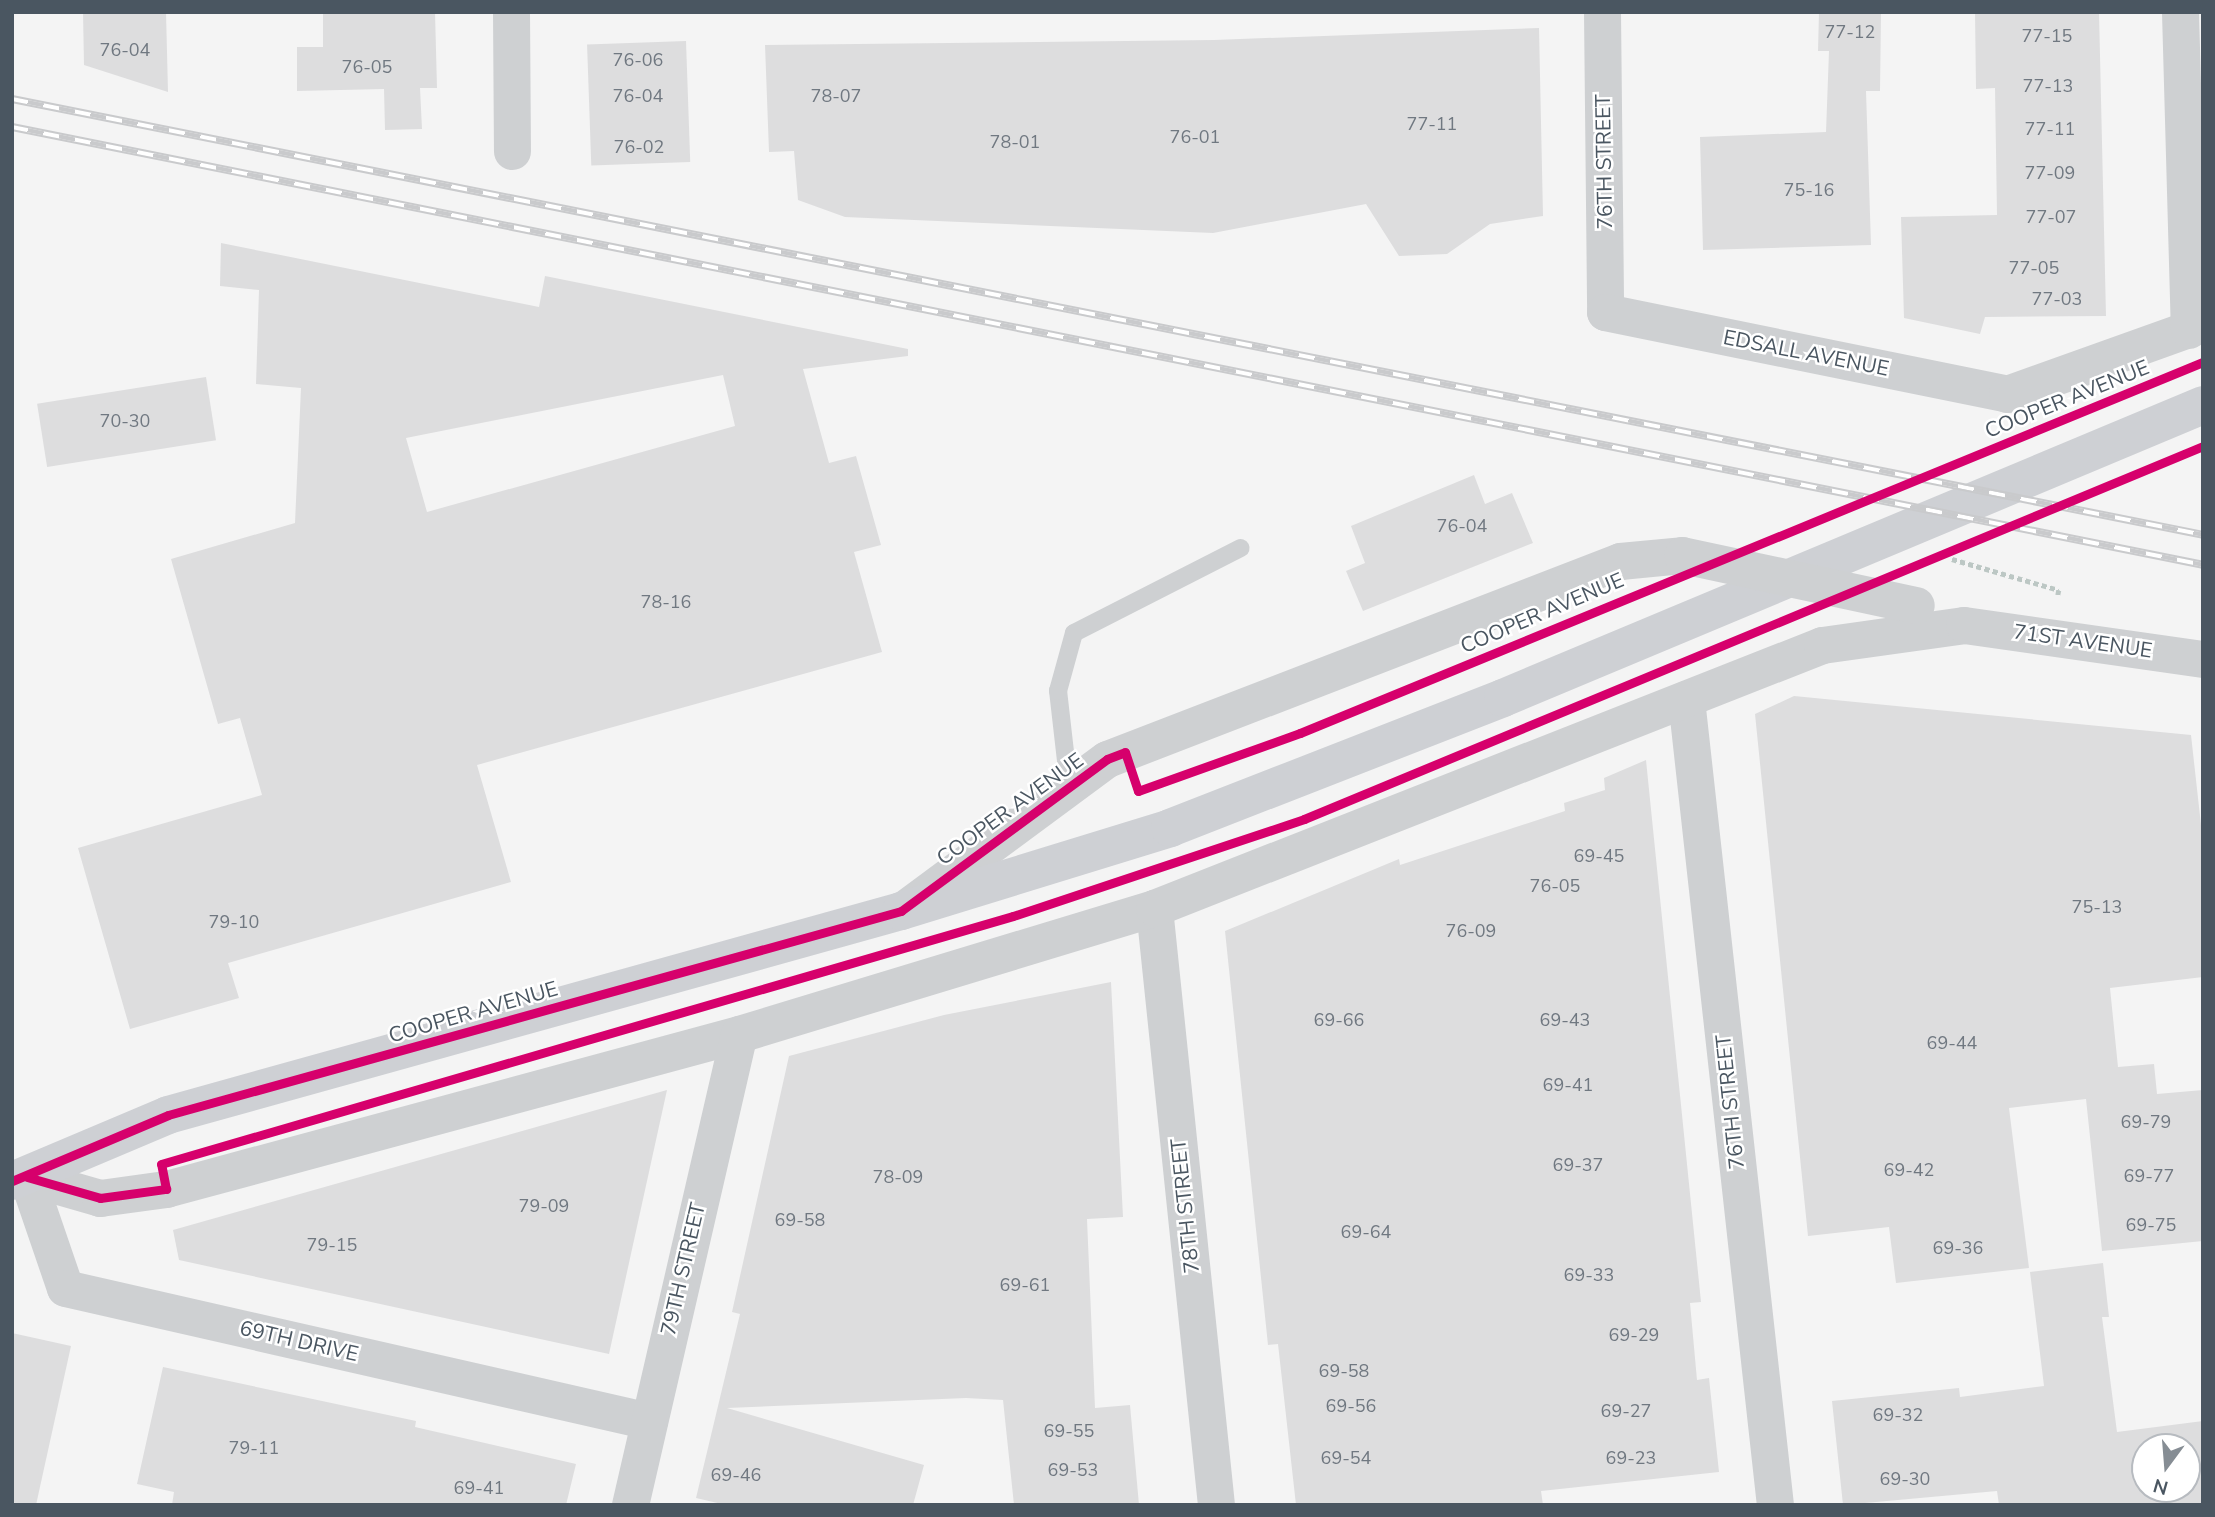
<!DOCTYPE html>
<html>
<head>
<meta charset="utf-8">
<style>
	body { margin:0 }
	#map { position:relative; width:2215px; height:1517px; overflow:hidden; background:#f4f4f4; font-family:"Nunito Sans",sans-serif }
	div>[style] { position:absolute }
	.building>* { inset:0; background:#ddddde; transform-origin:0 0 }
	.path>* { height:4.5px; margin-top:-2.25px; transform-origin:0; background:repeating-linear-gradient(90deg,#bcc7c4 0 5px,transparent 0 8.5px) }
	.lane>* { height:18px; margin:-9px; padding:0 9px; transform-origin:9px; border-radius:9px; background:#ced0d2 }
	.street>* { height:37px; margin:-18.5px; padding:0 18.5px; transform-origin:18.5px; border-radius:18.5px; background:#ced0d2 }
	.secondary>* { height:38px; margin:-19px; padding:0 19px; transform-origin:19px; border-radius:19px; background:#ced0d4 }
	.rail>* { height:8px; margin-top:-4px; transform-origin:0; background:repeating-linear-gradient(90deg,#fff 0 16px,#c9cacc 0 32px); box-sizing:border-box; border-block:2px solid #c9cacc }
	.street-bridge>* { height:37px; margin:-18.5px; padding:0 18.5px; transform-origin:18.5px; border-radius:18.5px; background:#ced0d2 }
	.cycleway>* { height:9px; margin:-4.5px; padding:0 4.5px; transform-origin:4.5px; border-radius:4.5px; background:#d6006c }
	span { translate:-50% -50%; white-space:nowrap; text-align:center; line-height:1.15; -webkit-text-stroke:5px #fff; paint-order:stroke }
	.number-label { font-size:18px; color:#707881 }
	.number-label span { -webkit-text-stroke-width:0 }
	.street-label { font-size:21px; color:#4a5661 }
	.frame { position:absolute; inset:0; border:14px solid #4a5661; pointer-events:none }
	.north { position:absolute; left:2131px; top:1433px; width:70px; height:70px; box-sizing:border-box; background:#fff; border:2px solid #b7bbc0; border-radius:50%; rotate:196deg; font-size:19px; font-weight:700; line-height:28px; text-align:center; color:#4a5661 }
	.north::after { content:''; display:block; margin:auto; width:24px; height:32px; background:#868d94; clip-path:polygon(50% 0,100% 100%,50% 72%,0 100%) }
</style>
</head>
<body>
<div id="map">
	<div class="building">
		<i style="clip-path:polygon(83px 12px,166px 12px,168px 92px,84px 65px)"></i>
		<i style="clip-path:polygon(323px 12px,435px 12px,437px 88px,420px 88px,422px 129px,385px 130px,384px 89px,297px 91px,297px 47px,323px 47px)"></i>
		<i style="clip-path:polygon(1819px 12px,1881px 12px,1880px 91px,1866px 91px,1871px 245px,1703px 250px,1700px 137px,1826px 132px,1829px 51px,1818px 51px)"></i>
		<i style="clip-path:polygon(1975px 12px,2099px 12px,2106px 316px,1985px 317px,1980px 334px,1904px 318px,1901px 217px,1997px 215px,1995px 88px,1976px 89px)"></i>
		<i style="clip-path:polygon(1539px 28px,1543px 216px,1490px 224px,1447px 254px,1399px 256px,1366px 204px,1213px 233px,845px 217px,798px 200px,794px 151px,769px 152px,765px 45px,1214px 40px)"></i>
		<i style="left:686px;top:41px;width:121px;height:99px;rotate:88deg"></i>
		<i style="clip-path:polygon(evenodd,221px 243px,539px 307px,545px 276px,908px 349px,908px 356px,803px 369px,829px 463px,856px 456px,881px 545px,854px 552px,882px 652px,477px 765px,511px 882px,228px 963px,239px 998px,130px 1029px,78px 848px,262px 795px,240px 718px,218px 724px,171px 559px,295px 523px,301px 388px,256px 384px,259px 290px,220px 286px,221px 243px,723px 375px,735px 426px,427px 512px,406px 438px,723px 375px)"></i>
		<i style="left:206px;top:377px;width:64px;height:171px;rotate:81deg"></i>
		<i style="clip-path:polygon(1474px 475px,1485px 504px,1512px 493px,1533px 543px,1363px 611px,1346px 571px,1365px 563px,1351px 526px)"></i>
		<i style="clip-path:polygon(1794px 696px,2191px 735px,2203px 843px,2203px 977px,2110px 988px,2118px 1067px,2154px 1064px,2157px 1094px,2203px 1090px,2203px 1241px,2102px 1251px,2086px 1099px,2009px 1108px,2029px 1268px,1896px 1283px,1889px 1227px,1808px 1236px,1755px 714px)"></i>
		<i style="clip-path:polygon(1646px 760px,1701px 1302px,1690px 1303px,1697px 1380px,1709px 1378px,1719px 1472px,1541px 1491px,1543px 1505px,1296px 1505px,1278px 1344px,1268px 1345px,1225px 931px,1399px 859px,1400px 865px,1565px 811px,1564px 803px,1605px 790px,1604px 778px)"></i>
		<i style="clip-path:polygon(1111px 982px,1123px 1217px,1087px 1219px,1095px 1408px,1130px 1405px,1139px 1505px,1014px 1505px,1003px 1400px,966px 1398px,727px 1408px,924px 1465px,913px 1505px,726px 1505px,696px 1498px,740px 1314px,732px 1312px,789px 1056px,944px 1015px)"></i>
		<i style="clip-path:polygon(667px 1090px,609px 1354px,179px 1260px,173px 1230px)"></i>
		<i style="clip-path:polygon(evenodd,2103px 1263px,2109px 1317px,2102px 1317px,2117px 1432px,2203px 1421px,2203px 1505px,1999px 1505px,1997px 1491px,1843px 1505px,1832px 1401px,1959px 1388px,1960px 1397px,2044px 1386px,2030px 1272px,2103px 1263px,2145px 1447px,2187px 1447px,2187px 1489px,2145px 1489px,2145px 1447px)"></i>
		<i style="clip-path:polygon(12px 1333px,71px 1346px,36px 1505px,12px 1505px)"></i>
		<i style="clip-path:polygon(163px 1367px,416px 1421px,415px 1427px,576px 1464px,566px 1505px,172px 1505px,174px 1492px,137px 1484px)"></i>
	</div>
	<div class="path">
		<i style="left:1952px;top:559px;width:111px;rotate:16.2deg"></i>
		<i style="left:2059px;top:590px;width:5px;rotate:101deg"></i>
	</div>
	<div class="lane">
		<i style="left:1069px;top:787px;width:97px;rotate:-96.5deg"></i>
		<i style="left:1058px;top:691px;width:60px;rotate:-74.6deg"></i>
		<i style="left:1074px;top:633px;width:187px;rotate:-27deg"></i>
	</div>
	<div class="street">
		<i style="left:511px;top:12px;width:139px;rotate:89.6deg"></i>
		<i style="left:1602px;top:12px;width:300px;rotate:89.4deg"></i>
		<i style="left:1605px;top:312px;width:410px;rotate:11.5deg"></i>
		<i style="left:2007px;top:394px;width:208px;rotate:-19.7deg"></i>
		<i style="left:2180px;top:12px;width:318px;rotate:88.4deg"></i>
		<i style="left:1686px;top:699px;width:811px;rotate:83.7deg"></i>
		<i style="left:908px;top:906px;width:247px;rotate:-36.5deg"></i>
		<i style="left:1107px;top:759px;width:550px;rotate:-21.1deg"></i>
		<i style="left:1620px;top:561px;width:62px;rotate:-5.5deg"></i>
		<i style="left:1154px;top:908px;width:600px;rotate:84.07deg"></i>
		<i style="left:27px;top:1177px;width:76px;rotate:16deg"></i>
		<i style="left:100px;top:1198px;width:67px;rotate:-7.8deg"></i>
		<i style="left:166px;top:1189px;width:594px;rotate:-15.14deg"></i>
		<i style="left:739px;top:1034px;width:434px;rotate:-16.9deg"></i>
		<i style="left:1154px;top:908px;width:718px;rotate:-21.49deg"></i>
		<i style="left:1822px;top:645px;width:143px;rotate:-8deg"></i>
		<i style="left:1964px;top:625px;width:241px;rotate:8.1deg"></i>
		<i style="left:27px;top:1177px;width:117px;rotate:71.1deg"></i>
		<i style="left:65px;top:1288px;width:599px;rotate:12.83deg"></i>
		<i style="left:630px;top:1505px;width:483px;rotate:-77deg"></i>
	</div>
	<div class="secondary">
		<i style="left:12px;top:1181px;width:169px;rotate:-22.9deg"></i>
		<i style="left:168px;top:1115px;width:761px;rotate:-15.55deg"></i>
		<i style="left:901px;top:911px;width:282px;rotate:-17.1deg"></i>
		<i style="left:1170px;top:828px;width:357px;rotate:-21.3deg"></i>
		<i style="left:1503px;top:698px;width:759px;rotate:-22.71deg"></i>
	</div>
	<div class="rail">
		<i style="left:12px;top:99px;width:2234px;rotate:11.25deg"></i>
		<i style="left:12px;top:127px;width:2234px;rotate:11.3deg"></i>
	</div>
	<div class="street-bridge">
		<i style="left:1682px;top:555px;width:239px;rotate:12.1deg"></i>
	</div>
	<div class="cycleway">
		<i style="left:27px;top:1177px;width:76px;rotate:16deg"></i>
		<i style="left:100px;top:1198px;width:67px;rotate:-7.8deg"></i>
		<i style="left:166px;top:1189px;width:25px;rotate:-101deg"></i>
		<i style="left:161px;top:1164px;width:887px;rotate:-16.23deg"></i>
		<i style="left:1013px;top:916px;width:307px;rotate:-18.4deg"></i>
		<i style="left:1304px;top:819px;width:973px;rotate:-22.53deg"></i>
		<i style="left:12px;top:1181px;width:169px;rotate:-22.9deg"></i>
		<i style="left:168px;top:1115px;width:761px;rotate:-15.55deg"></i>
		<i style="left:901px;top:911px;width:256px;rotate:-36.4deg"></i>
		<i style="left:1107px;top:759px;width:19px;rotate:-21deg"></i>
		<i style="left:1125px;top:752px;width:41px;rotate:71.6deg"></i>
		<i style="left:1138px;top:791px;width:172px;rotate:-19.7deg"></i>
		<i style="left:1300px;top:733px;width:976px;rotate:-22.34deg"></i>
	</div>
	<div class="number-label">
		<span style="left:1850px;top:32px">77-12</span>
		<span style="left:2047px;top:36px">77-15</span>
		<span style="left:125px;top:50px">76-04</span>
		<span style="left:638px;top:60px">76-06</span>
		<span style="left:367px;top:67px">76-05</span>
		<span style="left:2048px;top:86px">77-13</span>
		<span style="left:638px;top:96px">76-04</span>
		<span style="left:836px;top:96px">78-07</span>
		<span style="left:1432px;top:124px">77-11</span>
		<span style="left:2050px;top:129px">77-11</span>
		<span style="left:1195px;top:137px">76-01</span>
		<span style="left:1015px;top:142px">78-01</span>
		<span style="left:639px;top:147px">76-02</span>
		<span style="left:2050px;top:173px">77-09</span>
		<span style="left:1809px;top:190px">75-16</span>
		<span style="left:2051px;top:217px">77-07</span>
		<span style="left:2034px;top:268px">77-05</span>
		<span style="left:2057px;top:299px">77-03</span>
		<span style="left:125px;top:421px">70-30</span>
		<span style="left:1462px;top:526px">76-04</span>
		<span style="left:666px;top:602px">78-16</span>
		<span style="left:1599px;top:856px">69-45</span>
		<span style="left:1555px;top:886px">76-05</span>
		<span style="left:2097px;top:907px">75-13</span>
		<span style="left:234px;top:922px">79-10</span>
		<span style="left:1471px;top:931px">76-09</span>
		<span style="left:1339px;top:1020px">69-66</span>
		<span style="left:1565px;top:1020px">69-43</span>
		<span style="left:1952px;top:1043px">69-44</span>
		<span style="left:1568px;top:1085px">69-41</span>
		<span style="left:2146px;top:1122px">69-79</span>
		<span style="left:1578px;top:1165px">69-37</span>
		<span style="left:1909px;top:1170px">69-42</span>
		<span style="left:2149px;top:1176px">69-77</span>
		<span style="left:898px;top:1177px">78-09</span>
		<span style="left:544px;top:1206px">79-09</span>
		<span style="left:800px;top:1220px">69-58</span>
		<span style="left:2151px;top:1225px">69-75</span>
		<span style="left:1366px;top:1232px">69-64</span>
		<span style="left:332px;top:1245px">79-15</span>
		<span style="left:1958px;top:1248px">69-36</span>
		<span style="left:1589px;top:1275px">69-33</span>
		<span style="left:1025px;top:1285px">69-61</span>
		<span style="left:1634px;top:1335px">69-29</span>
		<span style="left:1344px;top:1371px">69-58</span>
		<span style="left:1351px;top:1406px">69-56</span>
		<span style="left:1626px;top:1411px">69-27</span>
		<span style="left:1898px;top:1415px">69-32</span>
		<span style="left:1069px;top:1431px">69-55</span>
		<span style="left:254px;top:1448px">79-11</span>
		<span style="left:1346px;top:1458px">69-54</span>
		<span style="left:1631px;top:1458px">69-23</span>
		<span style="left:1073px;top:1470px">69-53</span>
		<span style="left:736px;top:1475px">69-46</span>
		<span style="left:1905px;top:1479px">69-30</span>
		<span style="left:479px;top:1488px">69-41</span>
	</div>
	<div class="street-label">
		<span style="left:1604px;top:162px;rotate:-91deg">76TH STREET</span>
		<span style="left:1806px;top:353px;rotate:11deg">EDSALL AVENUE</span>
		<span style="left:2067px;top:399px;rotate:-22deg">COOPER AVENUE</span>
		<span style="left:1542px;top:613px;rotate:-23deg">COOPER AVENUE</span>
		<span style="left:2083px;top:641px;rotate:8deg">71ST AVENUE</span>
		<span style="left:1010px;top:809px;rotate:-36deg">COOPER AVENUE</span>
		<span style="left:473px;top:1012px;rotate:-16deg">COOPER AVENUE</span>
		<span style="left:1730px;top:1102px;rotate:-96deg">76TH STREET</span>
		<span style="left:1185px;top:1206px;rotate:-96deg">78TH STREET</span>
		<span style="left:683px;top:1269px;rotate:-77deg">79TH STREET</span>
		<span style="left:299px;top:1341px;rotate:13deg">69TH DRIVE</span>
	</div>
	<div class="frame"></div>
	<div class="north">N</div>
</div>
</body>
</html>
